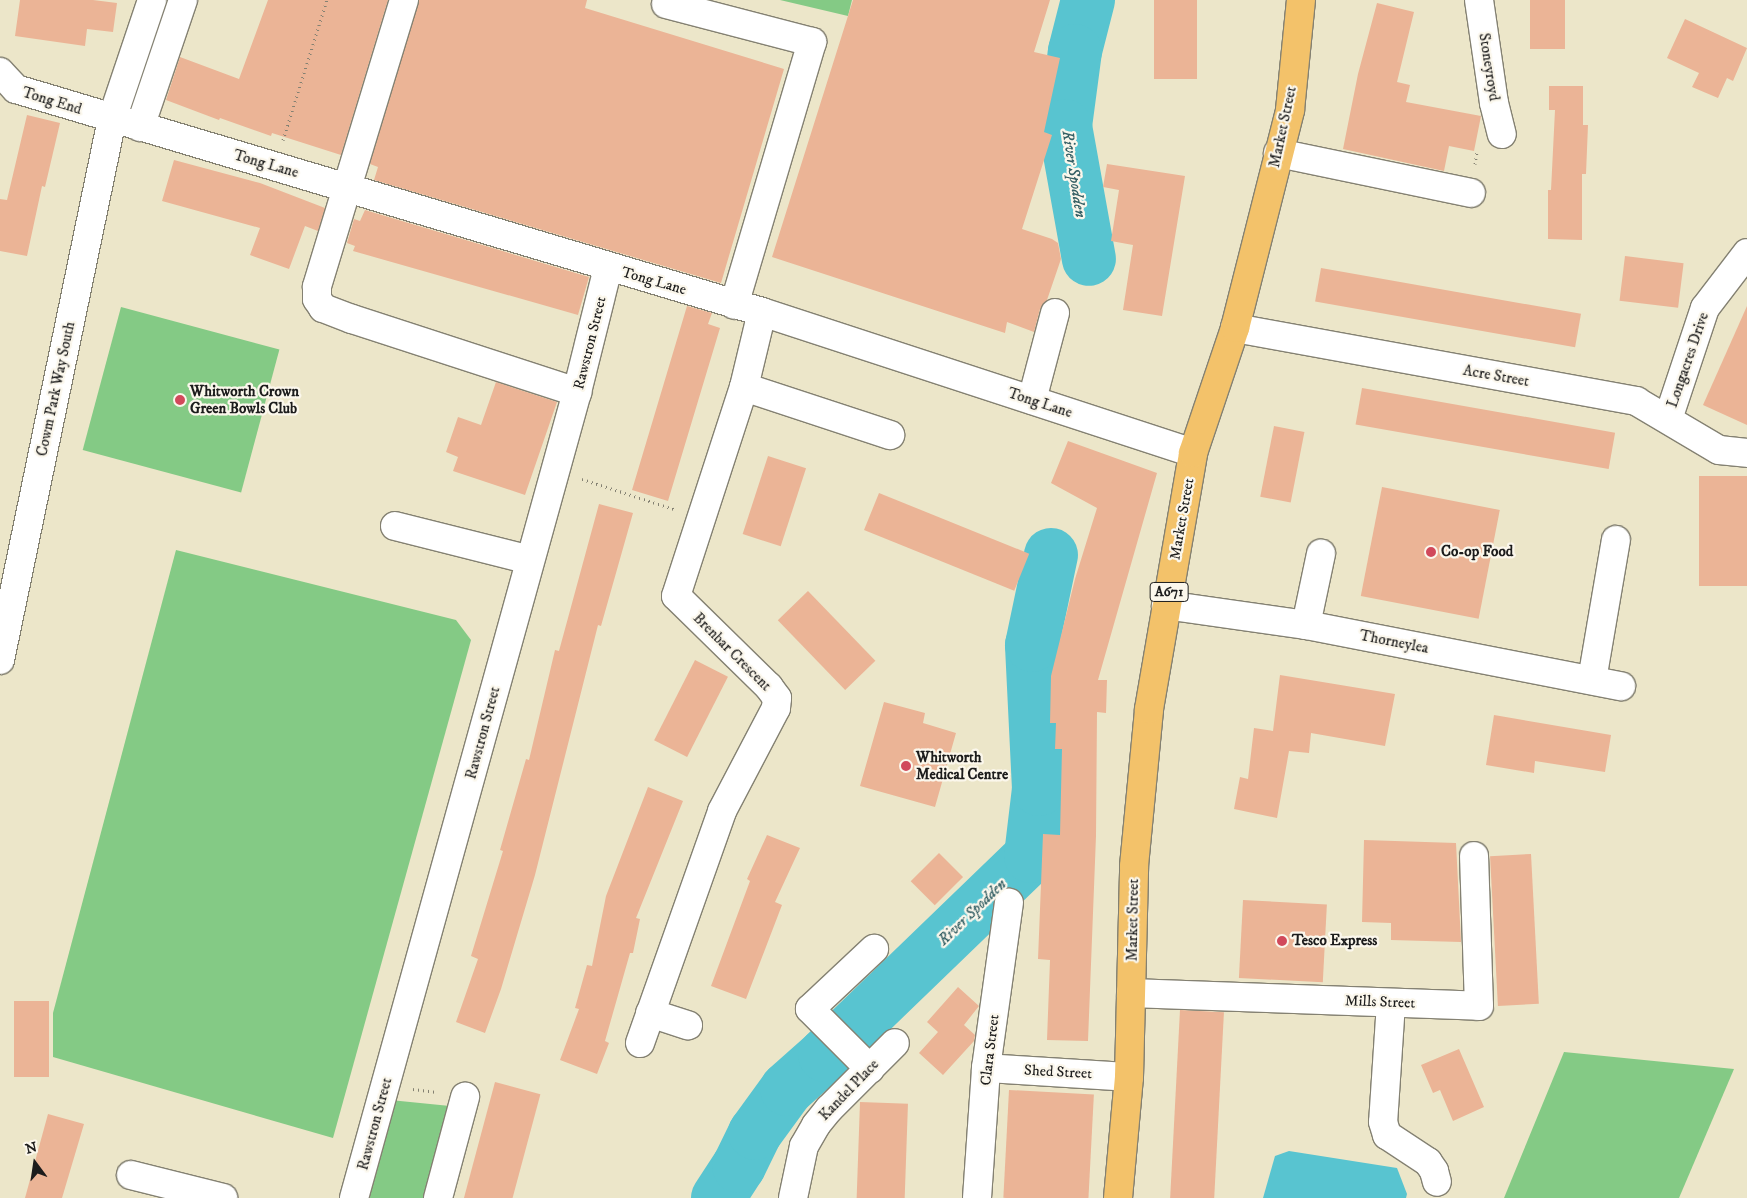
<!DOCTYPE html>
<html>
<head>
<meta charset="utf-8">
<style>
	body { margin:0 }
	#map { position:relative; width:1747px; height:1198px; overflow:hidden; background:#ece6c9; font-family:"IM FELL DW Pica",serif }
	div>[style] { position:absolute }
	.green>* { inset:0; background:#84ca85; transform-origin:0 0 }
	.water>* { inset:0; background:#58c4d0 }
	.river>* { height:54px; margin:-27px; padding:0 27px; transform-origin:27px; border-radius:27px; background:#58c4d0 }
	.building>* { inset:0; background:#ebb496; transform-origin:0 0 }
	.path>* { height:3px; margin-top:-1.5px; transform-origin:0; background:repeating-linear-gradient(90deg,#848172 0 1px,transparent 0 5px) }
	.roads { filter:drop-shadow(1px 0 #848172) drop-shadow(-1px 0 #848172) drop-shadow(0 1px #848172) drop-shadow(0 -1px #848172) }
	.minor>* { height:28px; margin:-14px; padding:0 14px; transform-origin:14px; border-radius:14px; background:#fff }
	.major>* { height:28px; margin:-14px; padding:0 14px; transform-origin:14px; border-radius:14px; background:#f3c26a }
	.dots>* { width:14px; height:14px; translate:-50% -50%; box-sizing:border-box; border:2px solid #fbf7ec; border-radius:50% }
	span { translate:-50% -50%; white-space:nowrap; text-align:center; line-height:1.15; -webkit-text-stroke:4.5px #fbf7ec; paint-order:stroke }
	.shield-label span { padding:1px 4px; background:#fbf7ec; border:1px solid; border-radius:4px; -webkit-text-stroke-width:0 }
	.shield-label { font-size:14px; color:#1c1c1c; font-weight:700 }
	.street-label { font-size:15px; color:#1c1c1c }
	.poi-label { font-size:15px; color:#1c1c1c; font-weight:700 }
	.left { translate:0 -50%; text-align:left }
	.water-label { font-size:16px; color:#345f64; font-style:italic }
	.north { position:absolute; left:10px; top:1138px; width:50px; height:50px; -webkit-text-stroke:4px #fbf7ec; paint-order:stroke; rotate:346deg; font-size:14px; font-weight:700; line-height:20px; text-align:center; color:#1c1c1c }
	.north::after { content:''; display:block; margin:auto; width:18px; height:22px; background:#1c1c1c; clip-path:polygon(50% 0,100% 100%,50% 72%,0 100%) }
</style>
</head>
<body>
<div id="map">
	<div class="green">
		<i style="clip-path:polygon(780px 0,852px 0,848px 16px)"></i>
		<i style="left:121px;top:307px;width:164px;height:148px;rotate:15deg"></i>
		<i style="clip-path:polygon(176px 550px,456px 620px,471px 640px,333px 1138px,53px 1057px,53px 1013px)"></i>
		<i style="clip-path:polygon(1564px 1052px,1734px 1069px,1679px 1198px,1504px 1198px)"></i>
		<i style="clip-path:polygon(390px 1100px,450px 1106px,425px 1198px,365px 1198px)"></i>
	</div>
	<div class="water">
		<i style="clip-path:polygon(1289px 1151px,1397px 1168px,1407px 1194px,1406px 1198px,1263px 1198px,1275px 1156px)"></i>
	</div>
	<div class="river">
		<i style="left:1088px;top:0;width:53px;rotate:104.3deg"></i>
		<i style="left:1075px;top:51px;width:76px;rotate:97.6deg"></i>
		<i style="left:1065px;top:126px;width:135px;rotate:79.8deg"></i>
		<i style="left:718px;top:1198px;width:38px;rotate:-57deg"></i>
		<i style="left:739px;top:1166px;width:37px;rotate:-64deg"></i>
		<i style="left:755px;top:1133px;width:54px;rotate:-54deg"></i>
		<i style="left:787px;top:1089px;width:51px;rotate:-41.8deg"></i>
		<i style="left:825px;top:1055px;width:286px;rotate:-44deg"></i>
		<i style="left:1031px;top:856px;width:67px;rotate:-83.2deg"></i>
		<i style="left:1039px;top:789px;width:144px;rotate:-92.8deg"></i>
		<i style="left:1032px;top:645px;width:92px;rotate:-78.1deg"></i>
	</div>
	<div class="building">
		<i style="clip-path:polygon(20px 0,93px 0,117px 3px,113px 32px,87px 29px,85px 46px,15px 36px)"></i>
		<i style="clip-path:polygon(268px 0,388px 0,341px 155px,272px 133px,271px 136px,220px 118px,219px 120px,166px 100px,180px 57px,239px 79px)"></i>
		<i style="clip-path:polygon(419px 0,587px 0,585px 8px,784px 69px,721px 283px,374px 180px,378px 167px,370px 164px)"></i>
		<i style="clip-path:polygon(853px 0,1050px 0,1034px 52px,1060px 58px,1044px 132px,1052px 135px,1022px 229px,1052px 239px,1058px 243px,1061px 259px,1047px 300px,1040px 309px,1034px 332px,1007px 322px,1005px 333px,772px 257px)"></i>
		<i style="left:1154px;top:0;width:43px;height:79px"></i>
		<i style="left:1530px;top:0;width:35px;height:49px"></i>
		<i style="clip-path:polygon(1377px 3px,1414px 12px,1397px 82px,1410px 85px,1406px 102px,1481px 116px,1474px 151px,1449px 146px,1444px 171px,1343px 149px,1358px 74px)"></i>
		<i style="clip-path:polygon(1685px 19px,1747px 48px,1733px 81px,1727px 78px,1718px 98px,1692px 87px,1699px 73px,1667px 58px)"></i>
		<i style="clip-path:polygon(1549px 86px,1583px 86px,1583px 125px,1588px 125px,1586px 174px,1582px 174px,1582px 240px,1548px 239px,1548px 190px,1551px 190px,1555px 110px,1549px 110px)"></i>
		<i style="clip-path:polygon(27px 115px,60px 123px,45px 187px,42px 186px,27px 256px,0 251px,0 199px,7px 200px)"></i>
		<i style="clip-path:polygon(174px 160px,260px 183px,325px 208px,318px 231px,305px 226px,289px 269px,250px 255px,260px 228px,162px 201px)"></i>
		<i style="clip-path:polygon(1107px 164px,1185px 176px,1162px 316px,1123px 310px,1133px 245px,1111px 241px,1119px 190px,1103px 187px)"></i>
		<i style="clip-path:polygon(365px 210px,589px 277px,578px 315px,353px 251px,355px 246px,347px 243px,354px 219px,360px 221px)"></i>
		<i style="left:1625px;top:256px;width:59px;height:45px;rotate:7deg"></i>
		<i style="left:1321px;top:268px;width:264px;height:34px;rotate:10deg"></i>
		<i style="clip-path:polygon(687px 306px,712px 313px,708px 324px,720px 328px,668px 501px,632px 490px)"></i>
		<i style="clip-path:polygon(1747px 306px,1747px 425px,1703px 405px)"></i>
		<i style="clip-path:polygon(496px 382px,557px 402px,525px 495px,453px 471px,458px 457px,446px 452px,458px 417px,481px 425px)"></i>
		<i style="left:1362px;top:388px;width:257px;height:37px;rotate:10deg"></i>
		<i style="left:1274px;top:426px;width:31px;height:72px;rotate:11deg"></i>
		<i style="clip-path:polygon(1068px 441px,1157px 473px,1098px 680px,1107px 680px,1106px 713px,1097px 712px,1096px 836px,1088px 1041px,1047px 1040px,1050px 960px,1038px 959px,1043px 834px,1060px 835px,1062px 749px,1055px 749px,1056px 723px,1050px 723px,1051px 676px,1075px 579px,1097px 508px,1051px 483px)"></i>
		<i style="left:768px;top:456px;width:40px;height:82px;rotate:18deg"></i>
		<i style="left:1747px;top:476px;width:110px;height:48px;rotate:90deg"></i>
		<i style="left:1382px;top:487px;width:120px;height:111px;rotate:11deg"></i>
		<i style="left:879px;top:493px;width:162px;height:40px;rotate:22deg"></i>
		<i style="clip-path:polygon(599px 504px,633px 513px,601px 626px,598px 625px,535px 875px,501px 989px,485px 1033px,456px 1022px,478px 959px,471px 956px,503px 851px,500px 850px,526px 759px,529px 760px,555px 650px,559px 651px)"></i>
		<i style="left:808px;top:591px;width:97px;height:42px;rotate:46deg"></i>
		<i style="left:695px;top:660px;width:37px;height:90px;rotate:27deg"></i>
		<i style="clip-path:polygon(1280px 675px,1395px 694px,1385px 746px,1311px 733px,1309px 753px,1289px 751px,1277px 818px,1234px 809px,1240px 777px,1248px 779px,1254px 728px,1273px 731px)"></i>
		<i style="clip-path:polygon(884px 702px,925px 713px,923px 723px,956px 733px,935px 807px,860px 786px)"></i>
		<i style="clip-path:polygon(1494px 715px,1611px 735px,1605px 772px,1535px 761px,1534px 773px,1486px 765px)"></i>
		<i style="clip-path:polygon(648px 787px,683px 801px,636px 918px,640px 919px,633px 953px,630px 953px,605px 1041px,609px 1043px,597px 1074px,560px 1060px,579px 1009px,575px 1008px,587px 965px,592px 966px,606px 896px)"></i>
		<i style="clip-path:polygon(767px 835px,800px 848px,775px 902px,782px 905px,746px 999px,711px 986px,750px 881px,747px 879px)"></i>
		<i style="clip-path:polygon(1364px 840px,1456px 843px,1461px 942px,1391px 940px,1391px 923px,1362px 922px)"></i>
		<i style="left:939px;top:853px;width:34px;height:40px;rotate:45deg"></i>
		<i style="left:1531px;top:854px;width:150px;height:41px;rotate:87deg"></i>
		<i style="left:1243px;top:900px;width:84px;height:78px;rotate:3deg"></i>
		<i style="clip-path:polygon(958px 987px,979px 1006px,964px 1025px,975px 1035px,974px 1041px,943px 1075px,919px 1053px,938px 1032px,927px 1022px)"></i>
		<i style="left:14px;top:1001px;width:35px;height:76px"></i>
		<i style="left:1180px;top:1010px;width:44px;height:189px;rotate:3deg"></i>
		<i style="clip-path:polygon(1459px 1049px,1484px 1107px,1453px 1121px,1440px 1090px,1433px 1093px,1421px 1065px)"></i>
		<i style="left:495px;top:1082px;width:47px;height:120px;rotate:15deg"></i>
		<i style="left:1009px;top:1090px;width:85px;height:108px;rotate:3deg"></i>
		<i style="left:860px;top:1102px;width:48px;height:96px;rotate:2deg"></i>
		<i style="clip-path:polygon(48px 1114px,84px 1124px,62px 1198px,25px 1198px)"></i>
	</div>
	<div class="path">
		<i style="left:283px;top:140px;width:147px;rotate:-72.6deg"></i>
		<i style="left:1475px;top:164px;width:13px;rotate:-81deg"></i>
		<i style="left:582px;top:479px;width:97px;rotate:18.1deg"></i>
		<i style="left:413px;top:1089px;width:24px;rotate:7deg"></i>
	</div>
	<div class="roads">
		<div class="minor">
			<i style="left:404px;top:0;width:300px;rotate:106.9deg"></i>
			<i style="left:317px;top:287px;width:12px;rotate:90deg"></i>
			<i style="left:317px;top:299px;width:11px;rotate:56deg"></i>
			<i style="left:323px;top:308px;width:31px;rotate:21deg"></i>
			<i style="left:352px;top:319px;width:237px;rotate:18deg"></i>
			<i style="left:1479px;top:0;width:104px;rotate:81.7deg"></i>
			<i style="left:1494px;top:103px;width:32px;rotate:76deg"></i>
			<i style="left:666px;top:4px;width:151px;rotate:14.6deg"></i>
			<i style="left:812px;top:42px;width:274px;rotate:106.5deg"></i>
			<i style="left:0;top:72px;width:23px;rotate:47deg"></i>
			<i style="left:16px;top:89px;width:779px;rotate:16.64deg"></i>
			<i style="left:762px;top:312px;width:453px;rotate:18.1deg"></i>
			<i style="left:140px;top:127px;width:134px;rotate:-71.3deg"></i>
			<i style="left:1278px;top:153px;width:197px;rotate:11.7deg"></i>
			<i style="left:1235px;top:328px;width:408px;rotate:10.3deg"></i>
			<i style="left:1636px;top:401px;width:96px;rotate:30.6deg"></i>
			<i style="left:1719px;top:450px;width:28px;rotate:6deg"></i>
			<i style="left:744px;top:387px;width:154px;rotate:18.2deg"></i>
			<i style="left:1032px;top:400px;width:90px;rotate:-75.2deg"></i>
			<i style="left:1668px;top:419px;width:117px;rotate:-71.6deg"></i>
			<i style="left:1705px;top:308px;width:69px;rotate:-52.6deg"></i>
			<i style="left:395px;top:526px;width:139px;rotate:14.1deg"></i>
			<i style="left:1166px;top:605px;width:141px;rotate:8.1deg"></i>
			<i style="left:1306px;top:625px;width:321px;rotate:11deg"></i>
			<i style="left:1306px;top:625px;width:73px;rotate:-78.1deg"></i>
			<i style="left:0;top:660px;width:552px;rotate:-78.3deg"></i>
			<i style="left:112px;top:119px;width:126px;rotate:-71.4deg"></i>
			<i style="left:1592px;top:680px;width:142px;rotate:-80.3deg"></i>
			<i style="left:1131px;top:993px;width:348px;rotate:2.1deg"></i>
			<i style="left:1479px;top:1006px;width:150px;rotate:-91.9deg"></i>
			<i style="left:1391px;top:1003px;width:119px;rotate:93.8deg"></i>
			<i style="left:1383px;top:1122px;width:14px;rotate:73deg"></i>
			<i style="left:1387px;top:1135px;width:49px;rotate:33.4deg"></i>
			<i style="left:1428px;top:1162px;width:11px;rotate:56deg"></i>
			<i style="left:1434px;top:1171px;width:11px;rotate:75deg"></i>
			<i style="left:650px;top:1013px;width:40px;rotate:18deg"></i>
			<i style="left:640px;top:1043px;width:246px;rotate:-70.5deg"></i>
			<i style="left:722px;top:811px;width:116px;rotate:-62.3deg"></i>
			<i style="left:776px;top:708px;width:10px;rotate:-84deg"></i>
			<i style="left:777px;top:698px;width:14px;rotate:-126deg"></i>
			<i style="left:769px;top:687px;width:130px;rotate:-135.6deg"></i>
			<i style="left:676px;top:596px;width:220px;rotate:-72deg"></i>
			<i style="left:744px;top:387px;width:77px;rotate:-76.5deg"></i>
			<i style="left:986px;top:1068px;width:143px;rotate:3.6deg"></i>
			<i style="left:870px;top:1069px;width:85px;rotate:-135deg"></i>
			<i style="left:810px;top:1009px;width:88px;rotate:-43.2deg"></i>
			<i style="left:131px;top:1175px;width:95px;rotate:14deg"></i>
			<i style="left:354px;top:1198px;width:836px;rotate:-74.53deg"></i>
			<i style="left:577px;top:392px;width:128px;rotate:-76deg"></i>
			<i style="left:438px;top:1198px;width:105px;rotate:-75deg"></i>
			<i style="left:793px;top:1198px;width:53px;rotate:-78.1deg"></i>
			<i style="left:804px;top:1146px;width:24px;rotate:-60deg"></i>
			<i style="left:816px;top:1125px;width:21px;rotate:-51deg"></i>
			<i style="left:829px;top:1109px;width:93px;rotate:-45deg"></i>
			<i style="left:977px;top:1198px;width:130px;rotate:-86deg"></i>
			<i style="left:986px;top:1068px;width:167px;rotate:-82.1deg"></i>
		</div>
		<div class="major">
			<i style="left:1118px;top:1198px;width:121px;rotate:-84.8deg"></i>
			<i style="left:1129px;top:1077px;width:211px;rotate:-88.6deg"></i>
			<i style="left:1134px;top:866px;width:158px;rotate:-84.5deg"></i>
			<i style="left:1149px;top:709px;width:260px;rotate:-80.2deg"></i>
			<i style="left:1193px;top:453px;width:132px;rotate:-71.4deg"></i>
			<i style="left:1235px;top:328px;width:225px;rotate:-75.8deg"></i>
			<i style="left:1290px;top:110px;width:111px;rotate:-84.3deg"></i>
		</div>
	</div>
	<div class="dots">
		<i style="left:180px;top:400px;background:#d1495b"></i>
		<i style="left:1431px;top:552px;background:#d1495b"></i>
		<i style="left:906px;top:766px;background:#d1495b"></i>
		<i style="left:1282px;top:941px;background:#d1495b"></i>
	</div>
	<div class="shield-label">
		<span style="left:1169px;top:592px">A671</span>
	</div>
	<div class="street-label">
		<span style="left:1489px;top:67px;rotate:81deg">Stoneyroyd</span>
		<span style="left:52px;top:101px;rotate:17deg">Tong End</span>
		<span style="left:1283px;top:127px;rotate:-78deg">Market Street</span>
		<span style="left:266px;top:164px;rotate:16deg">Tong Lane</span>
		<span style="left:654px;top:281px;rotate:16deg">Tong Lane</span>
		<span style="left:590px;top:343px;rotate:-76deg">Rawstron Street</span>
		<span style="left:1688px;top:360px;rotate:-71deg">Longacres Drive</span>
		<span style="left:1496px;top:376px;rotate:10deg">Acre Street</span>
		<span style="left:56px;top:389px;rotate:-78deg">Cowm Park Way South</span>
		<span style="left:1040px;top:403px;rotate:18deg">Tong Lane</span>
		<span style="left:1182px;top:519px;rotate:-80deg">Market Street</span>
		<span style="left:1394px;top:642px;rotate:11deg">Thorneylea</span>
		<span style="left:732px;top:652px;rotate:45deg">Brenbar Crescent</span>
		<span style="left:483px;top:733px;rotate:-75deg">Rawstron Street</span>
		<span style="left:1133px;top:920px;rotate:-89deg">Market Street</span>
		<span style="left:1380px;top:1002px;rotate:2deg">Mills Street</span>
		<span style="left:990px;top:1050px;rotate:-83deg">Clara Street</span>
		<span style="left:1058px;top:1072px;rotate:3deg">Shed Street</span>
		<span style="left:849px;top:1090px;rotate:-46deg">Kandel Place</span>
		<span style="left:375px;top:1124px;rotate:-75deg">Rawstron Street</span>
	</div>
	<div class="poi-label">
		<span class="left" style="left:190px;top:400px">Whitworth Crown<br>Green Bowls Club</span>
		<span class="left" style="left:1441px;top:552px">Co-op Food</span>
		<span class="left" style="left:916px;top:766px">Whitworth<br>Medical Centre</span>
		<span class="left" style="left:1292px;top:941px">Tesco Express</span>
	</div>
	<div class="water-label">
		<span style="left:1074px;top:174px;rotate:81deg">River Spodden</span>
		<span style="left:972px;top:912px;rotate:-44deg">River Spodden</span>
	</div>
	<div class="north">N</div>
</div>
</body>
</html>
